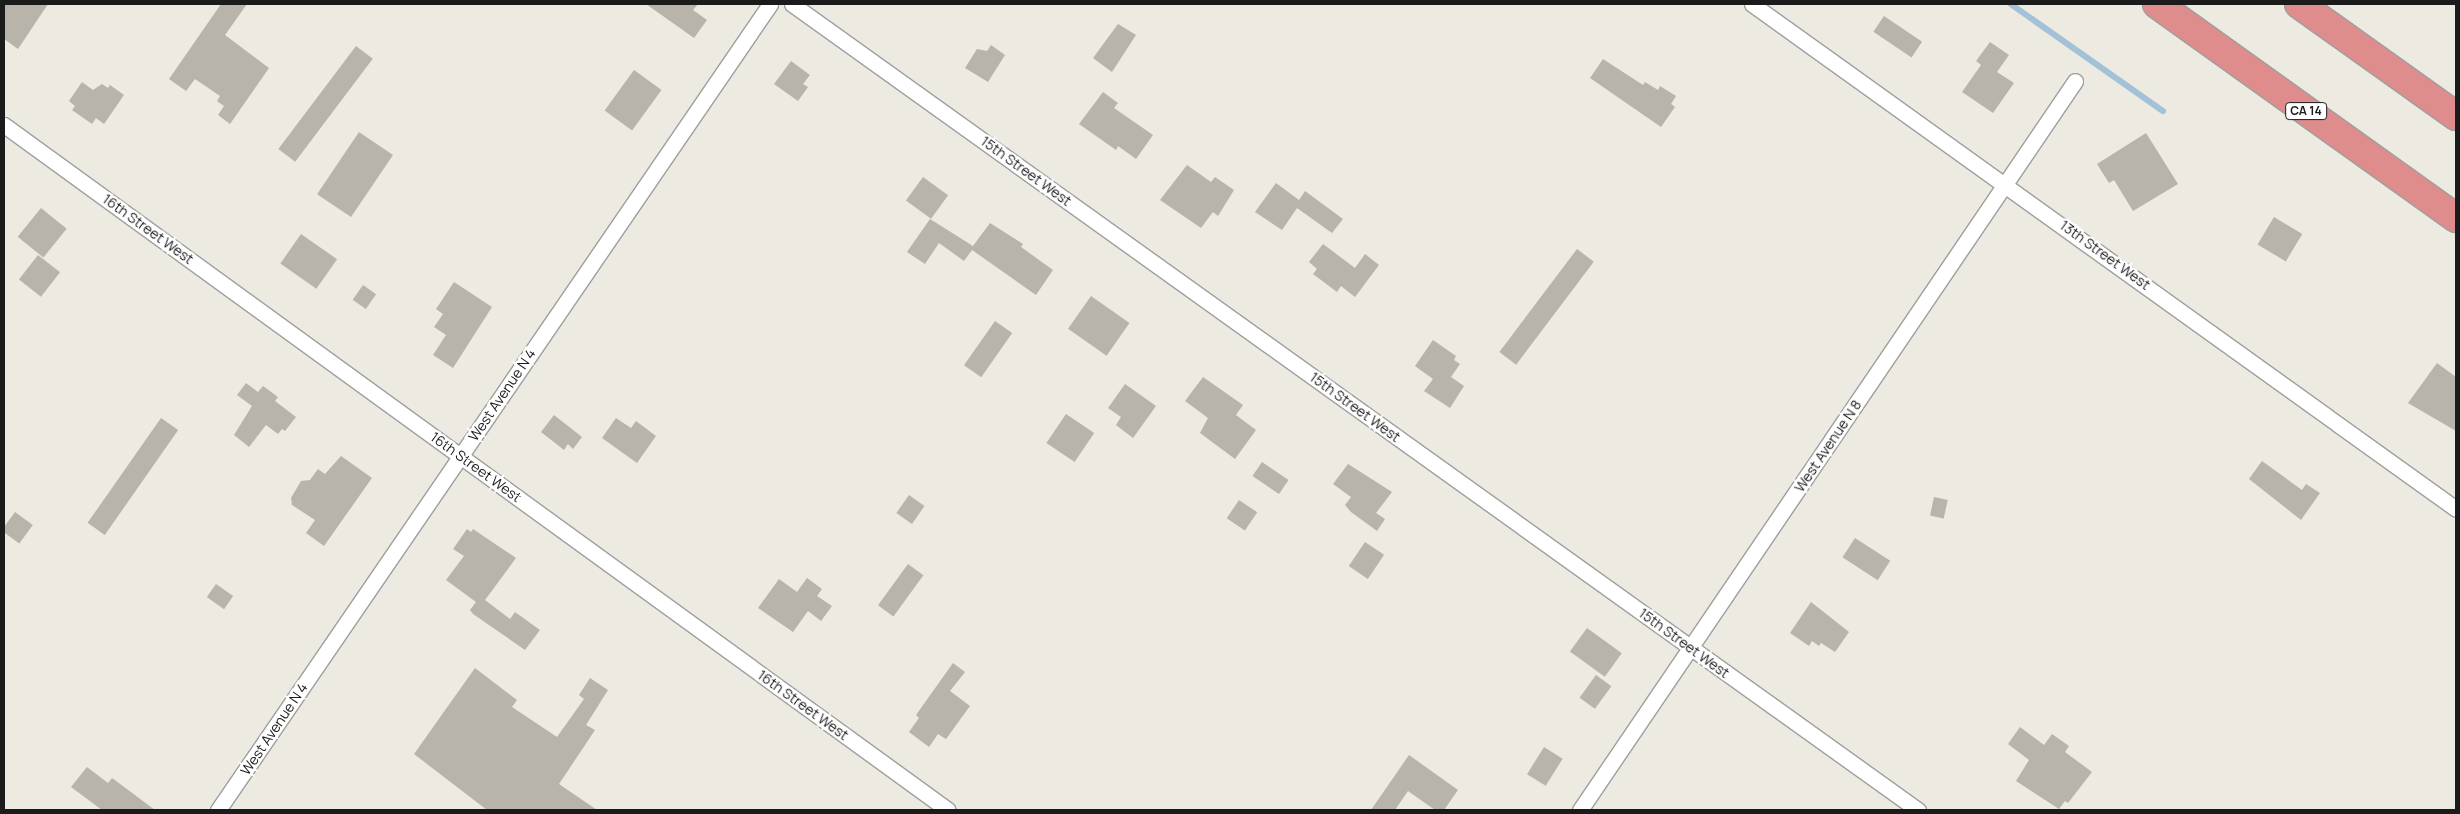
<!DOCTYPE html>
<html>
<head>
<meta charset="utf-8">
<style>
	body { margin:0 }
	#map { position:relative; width:2460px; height:814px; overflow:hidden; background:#eceae1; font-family:Manrope,sans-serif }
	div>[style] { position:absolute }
	.stream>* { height:5.5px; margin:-2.75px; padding:0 2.75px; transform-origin:2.75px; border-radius:2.75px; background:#a3c2d7 }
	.building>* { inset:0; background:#b8b3ab; transform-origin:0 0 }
	.roads { filter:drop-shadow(1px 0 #9f9f9f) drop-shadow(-1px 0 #9f9f9f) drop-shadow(0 1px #9f9f9f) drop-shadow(0 -1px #9f9f9f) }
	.street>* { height:15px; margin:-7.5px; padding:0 7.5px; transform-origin:7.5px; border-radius:7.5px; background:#fff }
	.highway>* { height:28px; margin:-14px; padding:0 14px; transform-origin:14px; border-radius:14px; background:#df8c8d }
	span { translate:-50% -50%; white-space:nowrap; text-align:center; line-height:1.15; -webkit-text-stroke:4.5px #fff; paint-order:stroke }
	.shield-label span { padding:1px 4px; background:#fff; border:1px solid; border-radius:4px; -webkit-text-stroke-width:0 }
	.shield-label { font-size:12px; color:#1b1b1b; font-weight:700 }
	.street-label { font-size:14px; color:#1b1b1b }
	.frame { position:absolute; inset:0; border:5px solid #1b1b1b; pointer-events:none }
</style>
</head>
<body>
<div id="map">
	<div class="stream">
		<i style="left:2011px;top:4px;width:186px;rotate:35.1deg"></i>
	</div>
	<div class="building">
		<i style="clip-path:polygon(4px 4px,48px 4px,18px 49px,4px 39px)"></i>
		<i style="clip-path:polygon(221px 4px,247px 4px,225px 35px,269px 68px,230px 124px,218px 115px,224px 106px,217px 101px,220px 96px,195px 79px,186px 91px,169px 79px)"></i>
		<i style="clip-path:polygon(646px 4px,698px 4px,693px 10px,707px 20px,694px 38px)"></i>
		<i style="left:1884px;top:16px;width:46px;height:19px;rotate:34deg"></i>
		<i style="clip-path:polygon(1118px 24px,1136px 35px,1112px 72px,1093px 58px)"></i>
		<i style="clip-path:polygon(1990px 42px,2009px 55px,1997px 72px,2014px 83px,1993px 113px,1962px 92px,1981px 65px,1976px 61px)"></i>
		<i style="clip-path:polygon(991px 45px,1005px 55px,988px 82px,965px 68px,977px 49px,987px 51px)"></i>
		<i style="left:356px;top:46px;width:21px;height:129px;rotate:37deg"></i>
		<i style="clip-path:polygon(1603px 59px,1643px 85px,1645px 82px,1658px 90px,1660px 86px,1676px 96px,1671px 104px,1675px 107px,1661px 127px,1590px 78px)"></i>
		<i style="clip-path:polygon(791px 61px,810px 75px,803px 84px,808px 87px,798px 101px,774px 84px)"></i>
		<i style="left:634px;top:70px;width:34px;height:50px;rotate:36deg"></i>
		<i style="clip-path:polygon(82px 82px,93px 90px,102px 84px,108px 88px,110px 85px,124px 95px,104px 124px,96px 118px,92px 124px,72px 110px,75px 106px,69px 101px)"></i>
		<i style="clip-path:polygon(1103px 92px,1118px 103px,1114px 108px,1153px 135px,1136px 159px,1118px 146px,1116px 150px,1079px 124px)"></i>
		<i style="left:359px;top:132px;width:41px;height:75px;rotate:34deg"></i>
		<i style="clip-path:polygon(2146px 133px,2178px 184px,2133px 211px,2114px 180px,2109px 183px,2097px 164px)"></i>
		<i style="clip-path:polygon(1187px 165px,1211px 182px,1215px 177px,1234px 190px,1218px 216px,1213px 212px,1201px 228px,1160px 200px)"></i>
		<i style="left:923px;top:177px;width:31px;height:29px;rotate:36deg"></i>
		<i style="clip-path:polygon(1276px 183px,1299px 200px,1305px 191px,1343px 219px,1332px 233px,1297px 208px,1282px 230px,1255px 212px)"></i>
		<i style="left:41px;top:208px;width:33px;height:37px;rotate:39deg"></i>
		<i style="left:2274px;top:217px;width:33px;height:32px;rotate:31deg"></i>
		<i style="clip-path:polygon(930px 219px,973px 246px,990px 223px,1023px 244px,1021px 247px,1053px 270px,1036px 295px,972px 250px,964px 261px,939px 243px,925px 264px,907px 252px)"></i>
		<i style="left:301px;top:234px;width:44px;height:36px;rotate:35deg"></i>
		<i style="clip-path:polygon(1323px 244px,1355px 268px,1365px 254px,1379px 265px,1355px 297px,1341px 286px,1337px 292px,1313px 274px,1317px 269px,1309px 262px)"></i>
		<i style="left:1577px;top:249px;width:21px;height:129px;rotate:37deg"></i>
		<i style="left:38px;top:255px;width:28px;height:31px;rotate:38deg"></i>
		<i style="clip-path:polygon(454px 282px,492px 307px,453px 368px,433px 355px,446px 335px,434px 327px,443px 314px,436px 309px)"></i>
		<i style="left:363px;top:285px;width:16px;height:18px;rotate:35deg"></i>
		<i style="left:1091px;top:296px;width:47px;height:40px;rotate:35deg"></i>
		<i style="left:995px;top:321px;width:21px;height:54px;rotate:35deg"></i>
		<i style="clip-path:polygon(1433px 340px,1456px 356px,1454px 360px,1460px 364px,1451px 377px,1464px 386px,1450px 408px,1424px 391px,1433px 379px,1415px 366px)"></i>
		<i style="clip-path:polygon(2437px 363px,2456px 377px,2456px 431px,2408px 403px)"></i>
		<i style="clip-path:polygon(1203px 377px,1243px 405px,1236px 415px,1256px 430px,1235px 459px,1200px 433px,1208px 418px,1185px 401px)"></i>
		<i style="clip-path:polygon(246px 383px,258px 392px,263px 386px,278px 397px,275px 401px,296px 417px,285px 431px,282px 429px,278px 434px,266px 425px,249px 447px,234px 435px,252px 406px,237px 395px)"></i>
		<i style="clip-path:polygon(1125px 384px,1156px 406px,1133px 438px,1116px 425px,1121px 417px,1108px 408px)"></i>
		<i style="left:1066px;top:414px;width:34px;height:35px;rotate:34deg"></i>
		<i style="clip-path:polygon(554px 415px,582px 437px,573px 449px,568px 444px,564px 450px,541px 432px)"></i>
		<i style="left:161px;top:418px;width:21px;height:128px;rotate:35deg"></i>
		<i style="clip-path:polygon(616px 418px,631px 428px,636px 421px,656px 436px,637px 463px,602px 438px)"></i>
		<i style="clip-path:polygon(341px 456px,372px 478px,324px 546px,306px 533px,315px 520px,292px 505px,291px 498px,301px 481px,310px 480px,318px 469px,325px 474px)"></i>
		<i style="clip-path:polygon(2262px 461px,2302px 490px,2306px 484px,2320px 493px,2301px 520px,2249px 479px)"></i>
		<i style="left:1262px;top:462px;width:32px;height:17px;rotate:34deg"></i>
		<i style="clip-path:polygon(1348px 464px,1392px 492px,1376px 513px,1385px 519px,1377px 531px,1351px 512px,1345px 505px,1351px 497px,1333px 484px)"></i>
		<i style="left:909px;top:495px;width:19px;height:22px;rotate:35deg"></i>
		<i style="left:1934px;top:497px;width:14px;height:19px;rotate:12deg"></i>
		<i style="left:1239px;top:500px;width:22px;height:22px;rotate:34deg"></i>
		<i style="left:15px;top:512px;width:22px;height:23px;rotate:36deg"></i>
		<i style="clip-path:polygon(467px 529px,471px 532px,473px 529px,516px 558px,485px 600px,510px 619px,515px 612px,540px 630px,525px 650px,473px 614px,470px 610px,476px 602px,446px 580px,464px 556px,453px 549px)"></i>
		<i style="left:1855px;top:538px;width:42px;height:23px;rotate:33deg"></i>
		<i style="left:1365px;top:542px;width:23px;height:29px;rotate:34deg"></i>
		<i style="left:908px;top:564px;width:19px;height:51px;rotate:36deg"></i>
		<i style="clip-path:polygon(807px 578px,822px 589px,817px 596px,832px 606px,821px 621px,808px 611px,793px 632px,758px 608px,779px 579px,797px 592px)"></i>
		<i style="left:216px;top:584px;width:21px;height:16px;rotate:35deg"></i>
		<i style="clip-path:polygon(1811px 602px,1849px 632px,1835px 652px,1821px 643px,1819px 646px,1812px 641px,1809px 646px,1790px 633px)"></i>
		<i style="left:1587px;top:628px;width:43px;height:29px;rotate:36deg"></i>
		<i style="clip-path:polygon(953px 663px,965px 672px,950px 691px,970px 706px,946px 739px,938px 734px,929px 747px,909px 732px,919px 718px,916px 715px)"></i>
		<i style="clip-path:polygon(475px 668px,517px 700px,512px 707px,557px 737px,584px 699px,579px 695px,590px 678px,608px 690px,586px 725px,595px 730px,559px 784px,597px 810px,487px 810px,414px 754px)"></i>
		<i style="left:1596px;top:675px;width:19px;height:28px;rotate:36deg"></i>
		<i style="clip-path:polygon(2020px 727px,2044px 745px,2052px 734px,2069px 746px,2065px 752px,2092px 772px,2068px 803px,2065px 801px,2059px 809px,2016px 781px,2029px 760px,2008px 744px)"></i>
		<i style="left:1544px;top:747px;width:22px;height:32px;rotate:32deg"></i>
		<i style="clip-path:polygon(1409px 755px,1458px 790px,1444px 810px,1435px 810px,1408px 791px,1395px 810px,1371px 810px)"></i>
		<i style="clip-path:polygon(87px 767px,108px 783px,112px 778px,155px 810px,102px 810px,71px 787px)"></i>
	</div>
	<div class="roads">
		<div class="street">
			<i style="left:792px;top:4px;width:1385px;rotate:35.6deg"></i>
			<i style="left:1752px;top:4px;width:866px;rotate:35.65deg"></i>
			<i style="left:4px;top:125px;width:1166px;rotate:35.97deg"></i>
			<i style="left:218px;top:810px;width:977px;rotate:-55.59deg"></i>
			<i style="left:1580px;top:810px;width:881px;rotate:-55.82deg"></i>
		</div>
		<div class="highway">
			<i style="left:2157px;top:4px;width:368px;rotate:35.6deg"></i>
			<i style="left:2299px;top:4px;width:193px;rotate:35.5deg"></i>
		</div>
	</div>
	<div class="shield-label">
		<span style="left:2306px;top:111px">CA 14</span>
	</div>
	<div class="street-label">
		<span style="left:1026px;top:171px;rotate:36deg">15th Street West</span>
		<span style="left:148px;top:229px;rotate:36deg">16th Street West</span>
		<span style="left:2105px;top:255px;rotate:36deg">13th Street West</span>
		<span style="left:502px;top:395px;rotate:-56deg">West Avenue N 4</span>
		<span style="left:1355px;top:407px;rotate:36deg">15th Street West</span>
		<span style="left:1828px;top:446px;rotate:-56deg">West Avenue N 8</span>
		<span style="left:476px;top:467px;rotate:36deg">16th Street West</span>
		<span style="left:1684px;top:643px;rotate:36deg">15th Street West</span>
		<span style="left:803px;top:705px;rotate:36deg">16th Street West</span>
		<span style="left:274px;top:729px;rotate:-56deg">West Avenue N 4</span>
	</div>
	<div class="frame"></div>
</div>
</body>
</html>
